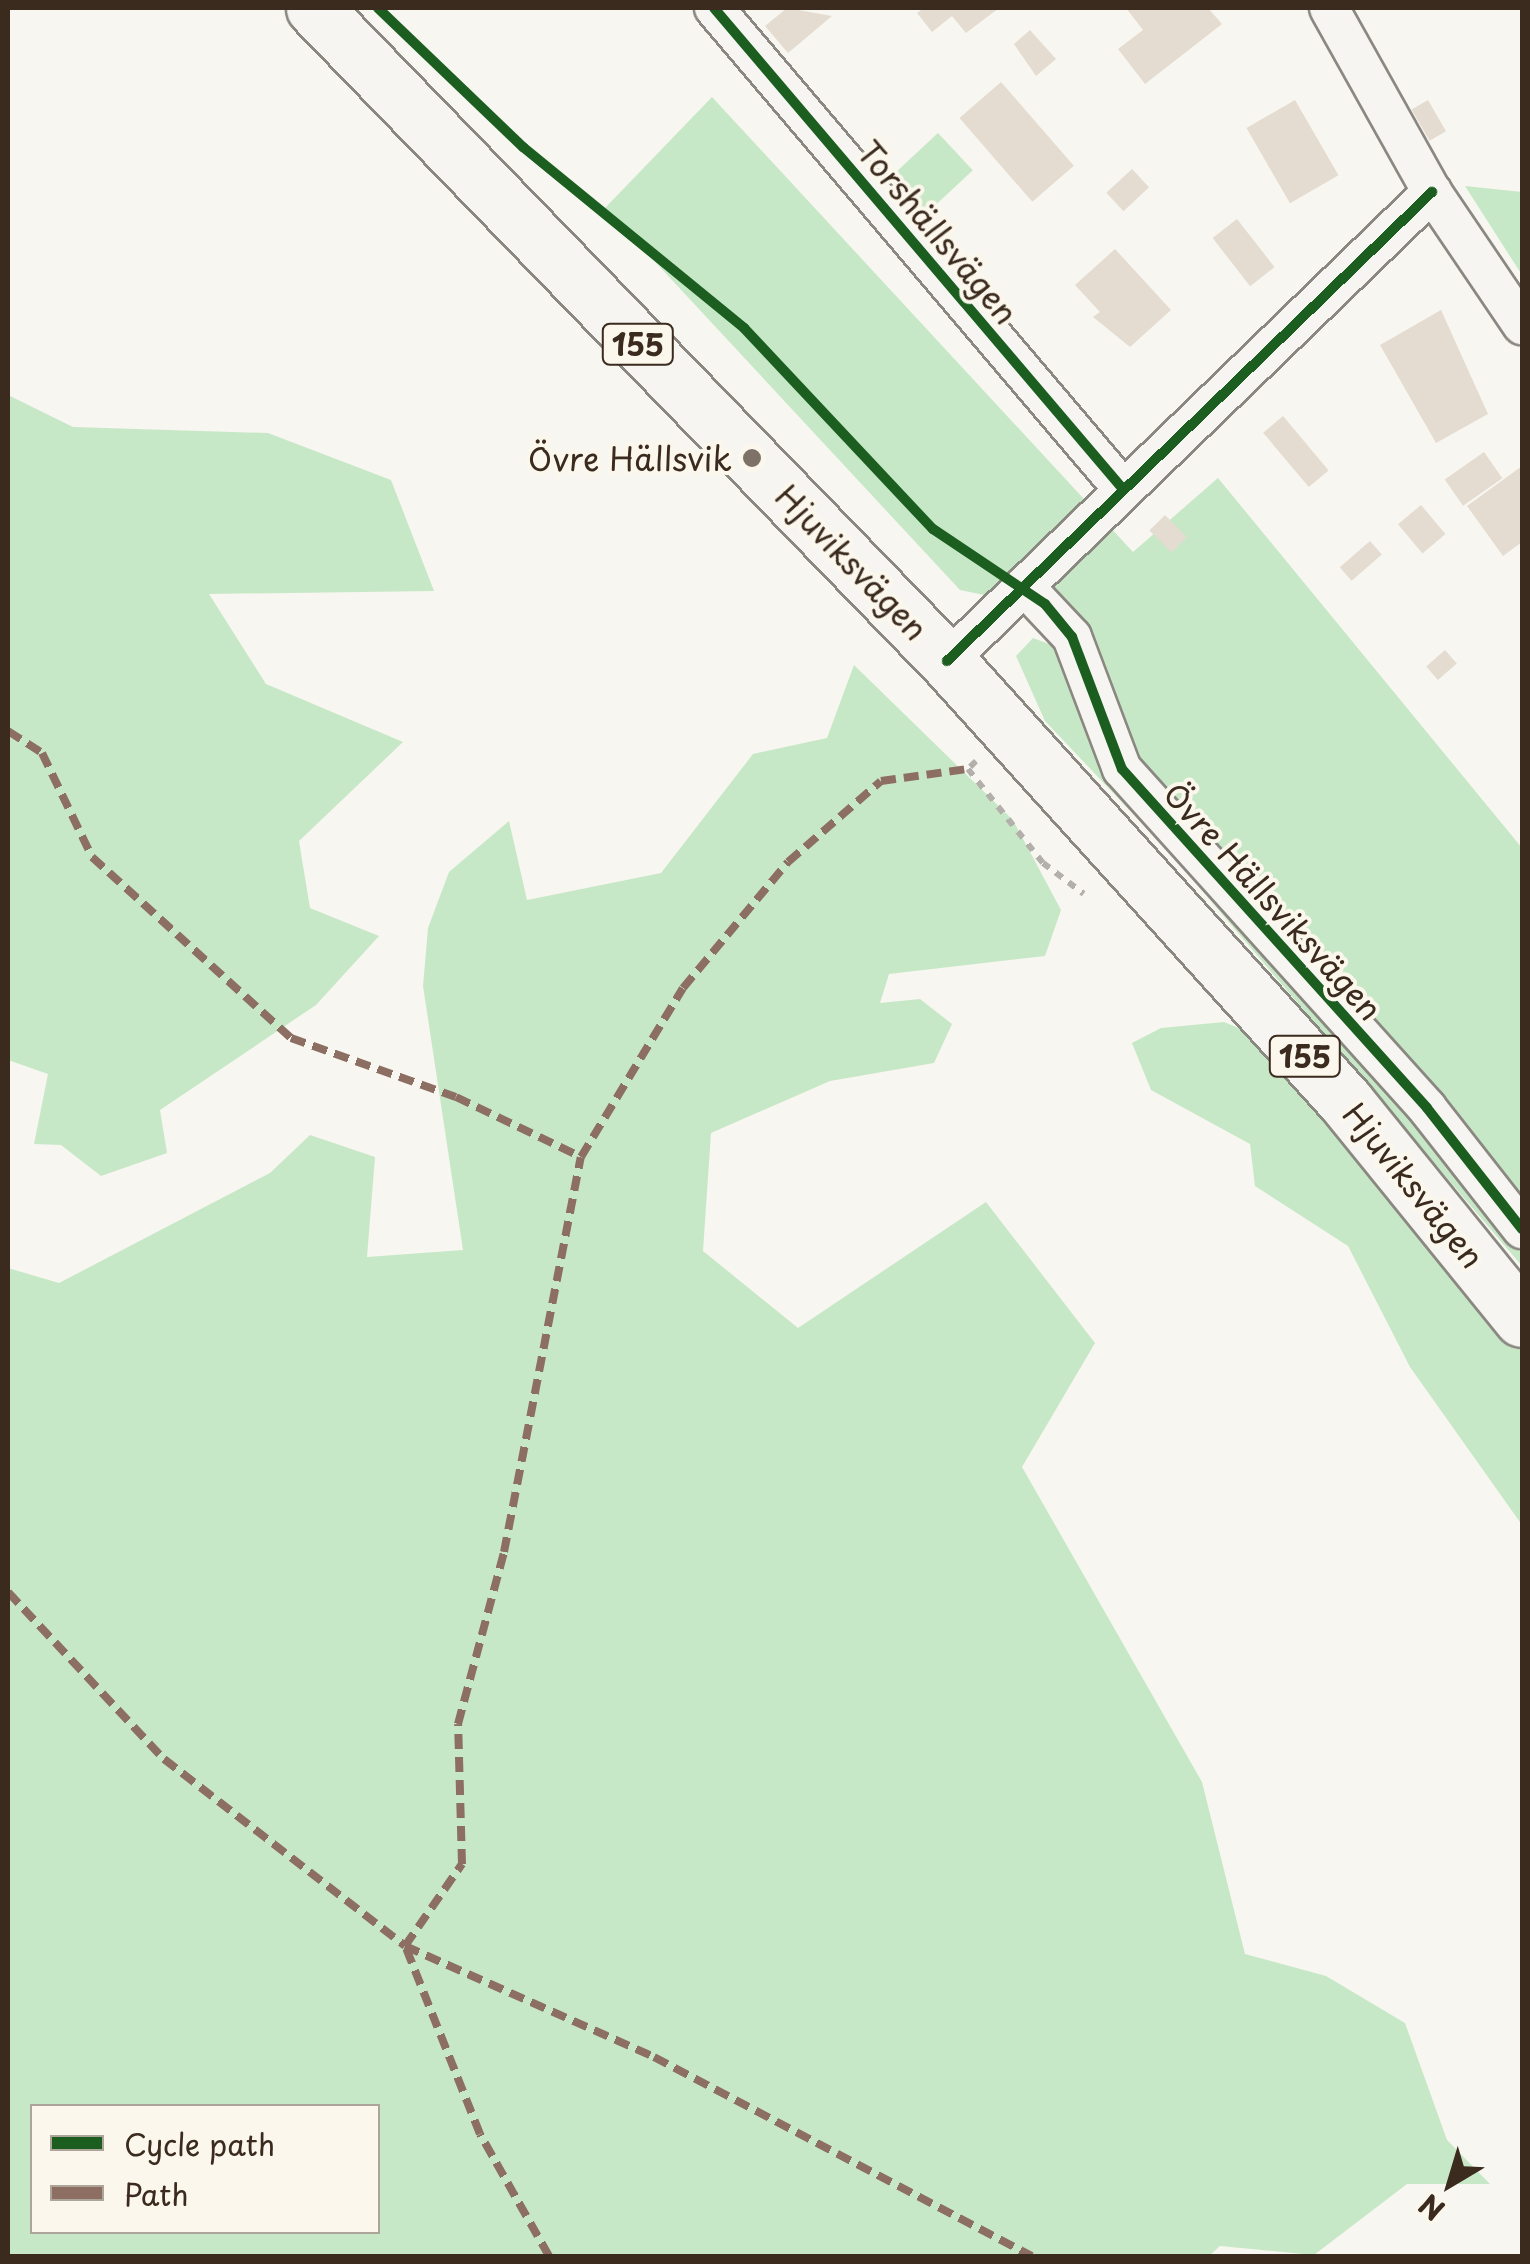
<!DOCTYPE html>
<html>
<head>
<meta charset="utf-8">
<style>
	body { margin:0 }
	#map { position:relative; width:1530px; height:2264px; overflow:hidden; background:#f8f6f0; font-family:"Playpen Sans",sans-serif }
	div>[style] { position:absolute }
	.green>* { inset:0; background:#c7e8c6; transform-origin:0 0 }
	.building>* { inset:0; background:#e4dcd1; transform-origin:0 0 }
	.path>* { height:6px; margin-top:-3px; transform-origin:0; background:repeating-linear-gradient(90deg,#b3b0ac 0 8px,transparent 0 16px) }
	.roads { filter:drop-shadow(2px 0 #8b8781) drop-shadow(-2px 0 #8b8781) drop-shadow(0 2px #8b8781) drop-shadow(0 -2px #8b8781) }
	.minor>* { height:38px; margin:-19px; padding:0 19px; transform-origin:19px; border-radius:19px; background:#f6f5f1 }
	.primary>* { height:55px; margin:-27.5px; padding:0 27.5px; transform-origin:27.5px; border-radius:27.5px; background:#f6f5f1 }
	.quiet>* { height:8px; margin-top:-4px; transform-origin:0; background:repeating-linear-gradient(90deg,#8d6e63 0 15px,transparent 0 23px) }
	.cycleway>* { height:10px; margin:-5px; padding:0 5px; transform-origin:5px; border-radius:5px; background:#1b5e20 }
	.dots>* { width:28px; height:28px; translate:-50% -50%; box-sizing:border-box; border:5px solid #fbf7ec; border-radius:50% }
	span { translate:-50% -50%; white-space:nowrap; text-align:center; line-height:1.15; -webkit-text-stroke:8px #fbf7ec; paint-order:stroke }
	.shield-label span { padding:2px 8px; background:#fbf7ec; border:2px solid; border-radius:8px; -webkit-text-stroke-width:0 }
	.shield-label { font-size:30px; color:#3b2a1e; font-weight:700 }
	.street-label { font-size:32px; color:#3b2a1e }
	.poi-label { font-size:32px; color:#3b2a1e }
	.right { translate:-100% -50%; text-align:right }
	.frame { position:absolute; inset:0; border:10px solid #3b2a1e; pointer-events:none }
	.legend { position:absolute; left:30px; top:2104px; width:350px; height:130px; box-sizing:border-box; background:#fbf7ec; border:2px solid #aea59a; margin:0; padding:12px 18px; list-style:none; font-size:30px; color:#3b2a1e }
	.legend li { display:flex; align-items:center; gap:20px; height:50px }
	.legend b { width:50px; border:2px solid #aea59a }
	.north { position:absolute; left:1400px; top:2134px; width:100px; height:100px; -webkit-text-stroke:8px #fbf7ec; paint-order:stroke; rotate:218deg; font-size:28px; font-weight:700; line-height:40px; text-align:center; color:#3b2a1e }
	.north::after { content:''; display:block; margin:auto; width:35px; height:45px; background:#3b2a1e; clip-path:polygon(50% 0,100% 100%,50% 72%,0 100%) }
</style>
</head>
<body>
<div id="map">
	<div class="green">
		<i style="clip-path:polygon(712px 97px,1133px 552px,1218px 478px,1522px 848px,1522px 1214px,1107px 754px,1067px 612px,960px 590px,605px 208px)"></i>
		<i style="left:938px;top:133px;width:51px;height:62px;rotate:47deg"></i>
		<i style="clip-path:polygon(1465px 186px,1522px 192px,1522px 275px)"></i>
		<i style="clip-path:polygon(8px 395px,73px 427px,268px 433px,391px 480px,434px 591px,209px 594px,266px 684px,403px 742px,299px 841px,310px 908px,379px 936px,316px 1005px,160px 1110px,167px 1153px,101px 1176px,61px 1145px,34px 1144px,48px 1074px,8px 1060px)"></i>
		<i style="clip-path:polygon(1033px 638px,1057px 647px,1080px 710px,1522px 1254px,1522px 1266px,1169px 852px,1045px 721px,1016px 656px)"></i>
		<i style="clip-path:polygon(evenodd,854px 665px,1013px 820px,1061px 910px,1045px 956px,889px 974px,880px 1003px,920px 999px,952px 1024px,934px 1063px,830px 1081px,711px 1133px,703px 1251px,798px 1328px,986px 1202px,1095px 1343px,1022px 1467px,1202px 1782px,1245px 1954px,1326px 1976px,1405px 2023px,1447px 2140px,1490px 2184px,1407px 2184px,1314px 2255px,1220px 2246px,1209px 2256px,8px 2256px,8px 1268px,59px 1283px,270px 1173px,310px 1135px,375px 1157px,367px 1257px,463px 1250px,423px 986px,428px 928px,449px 872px,509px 821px,527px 900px,661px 873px,753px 754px,827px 738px,854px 665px,32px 2106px,378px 2106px,378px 2232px,32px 2232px,32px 2106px)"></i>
		<i style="clip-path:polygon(1224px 1022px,1265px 1039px,1522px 1351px,1522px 1525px,1410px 1367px,1348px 1246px,1255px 1186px,1250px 1144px,1151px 1090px,1132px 1043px,1161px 1028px)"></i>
	</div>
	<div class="building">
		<i style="clip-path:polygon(787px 8px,832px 16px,788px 53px,765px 26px)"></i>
		<i style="clip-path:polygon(924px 8px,999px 8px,966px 33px,952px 16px,932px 32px,917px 13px)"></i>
		<i style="clip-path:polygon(1126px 8px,1208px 8px,1222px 24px,1145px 84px,1118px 49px,1143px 30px)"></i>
		<i style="clip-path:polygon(1030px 30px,1056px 59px,1036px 76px,1014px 44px)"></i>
		<i style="left:1001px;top:82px;width:111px;height:55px;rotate:49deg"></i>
		<i style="left:1295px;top:100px;width:87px;height:56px;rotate:60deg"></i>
		<i style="left:1428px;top:100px;width:36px;height:19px;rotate:60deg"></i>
		<i style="left:1132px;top:169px;width:25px;height:35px;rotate:47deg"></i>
		<i style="left:1237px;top:219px;width:61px;height:31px;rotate:52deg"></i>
		<i style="clip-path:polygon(1115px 249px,1171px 310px,1130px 347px,1093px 317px,1100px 312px,1075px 285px)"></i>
		<i style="clip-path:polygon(1441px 310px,1488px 414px,1436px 443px,1380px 345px)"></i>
		<i style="left:1283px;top:416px;width:71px;height:26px;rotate:50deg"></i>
		<i style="left:1484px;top:452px;width:32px;height:48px;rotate:55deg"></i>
		<i style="clip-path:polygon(1522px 466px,1522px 542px,1503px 556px,1467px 506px)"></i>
		<i style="left:1421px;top:505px;width:38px;height:30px;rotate:50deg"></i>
		<i style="left:1165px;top:515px;width:31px;height:22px;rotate:45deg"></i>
		<i style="left:1370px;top:541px;width:18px;height:40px;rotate:49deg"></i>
		<i style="left:1445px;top:650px;width:18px;height:25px;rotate:49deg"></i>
	</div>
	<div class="path">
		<i style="left:976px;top:761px;width:11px;rotate:135deg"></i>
		<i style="left:968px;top:769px;width:120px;rotate:51.4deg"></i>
		<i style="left:1043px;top:863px;width:51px;rotate:37.1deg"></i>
	</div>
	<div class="roads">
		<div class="minor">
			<i style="left:714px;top:8px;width:631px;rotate:49.63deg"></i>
			<i style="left:1329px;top:8px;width:211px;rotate:60.8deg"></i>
			<i style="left:1432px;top:192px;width:161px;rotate:55.9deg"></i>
			<i style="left:1024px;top:586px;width:70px;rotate:46.7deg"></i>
			<i style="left:1072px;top:637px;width:141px;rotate:69.3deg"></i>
			<i style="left:1122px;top:769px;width:456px;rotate:48deg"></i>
			<i style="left:1427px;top:1108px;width:154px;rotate:51.9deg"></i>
			<i style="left:947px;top:661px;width:675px;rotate:-44.04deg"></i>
		</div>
		<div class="primary">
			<i style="left:314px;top:8px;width:909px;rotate:45.89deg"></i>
			<i style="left:947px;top:661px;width:595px;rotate:47.86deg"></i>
			<i style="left:1346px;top:1102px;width:279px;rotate:51deg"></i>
		</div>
	</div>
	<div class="quiet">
		<i style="left:8px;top:731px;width:40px;rotate:32.9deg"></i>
		<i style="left:42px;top:753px;width:115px;rotate:64.3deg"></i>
		<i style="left:92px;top:857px;width:269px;rotate:42.3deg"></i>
		<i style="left:291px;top:1038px;width:175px;rotate:19.7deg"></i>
		<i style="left:456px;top:1097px;width:139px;rotate:25.6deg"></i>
		<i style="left:8px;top:1592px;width:229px;rotate:47deg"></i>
		<i style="left:164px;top:1759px;width:305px;rotate:37.8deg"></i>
		<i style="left:405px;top:1946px;width:273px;rotate:24deg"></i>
		<i style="left:654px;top:2057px;width:427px;rotate:27.8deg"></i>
		<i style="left:549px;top:2256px;width:140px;rotate:-119.5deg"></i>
		<i style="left:480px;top:2134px;width:202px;rotate:-111.7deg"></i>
		<i style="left:405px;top:1946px;width:100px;rotate:-55.2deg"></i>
		<i style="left:462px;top:1864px;width:140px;rotate:-91.6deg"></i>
		<i style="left:458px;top:1724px;width:178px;rotate:-75deg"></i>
		<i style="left:504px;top:1552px;width:402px;rotate:-79deg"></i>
		<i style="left:581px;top:1157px;width:197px;rotate:-58.9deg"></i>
		<i style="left:683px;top:988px;width:164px;rotate:-50.2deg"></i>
		<i style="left:788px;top:862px;width:123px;rotate:-41.1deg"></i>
		<i style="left:881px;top:781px;width:88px;rotate:-7.9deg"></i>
	</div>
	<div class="cycleway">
		<i style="left:378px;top:8px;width:201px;rotate:43.8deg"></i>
		<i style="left:523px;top:147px;width:286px;rotate:39.3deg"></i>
		<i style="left:744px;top:328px;width:276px;rotate:46.8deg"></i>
		<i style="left:933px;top:529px;width:135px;rotate:33.8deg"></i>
		<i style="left:1045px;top:604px;width:43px;rotate:50.7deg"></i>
		<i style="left:1072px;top:637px;width:141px;rotate:69.3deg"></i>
		<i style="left:1122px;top:769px;width:456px;rotate:48deg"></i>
		<i style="left:1427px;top:1108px;width:154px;rotate:51.9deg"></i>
		<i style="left:714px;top:8px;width:631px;rotate:49.63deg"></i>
		<i style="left:947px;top:661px;width:675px;rotate:-44.04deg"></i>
	</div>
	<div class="dots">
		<i style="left:752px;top:458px;background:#7d7168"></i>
	</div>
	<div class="shield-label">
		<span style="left:638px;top:344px">155</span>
		<span style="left:1305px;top:1056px">155</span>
	</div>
	<div class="street-label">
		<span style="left:938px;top:232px;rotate:50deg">Torshällsvägen</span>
		<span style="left:852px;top:562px;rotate:46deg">Hjuviksvägen</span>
		<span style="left:1273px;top:901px;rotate:48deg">Övre Hällsviksvägen</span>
		<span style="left:1414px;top:1185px;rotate:51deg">Hjuviksvägen</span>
	</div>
	<div class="poi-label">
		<span class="right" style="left:732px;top:458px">Övre Hällsvik</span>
	</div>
	<div class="frame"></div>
	<ul class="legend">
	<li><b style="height:12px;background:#1b5e20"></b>Cycle path</li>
	<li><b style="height:12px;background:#8d6e63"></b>Path</li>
	</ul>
	<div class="north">N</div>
</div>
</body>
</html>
